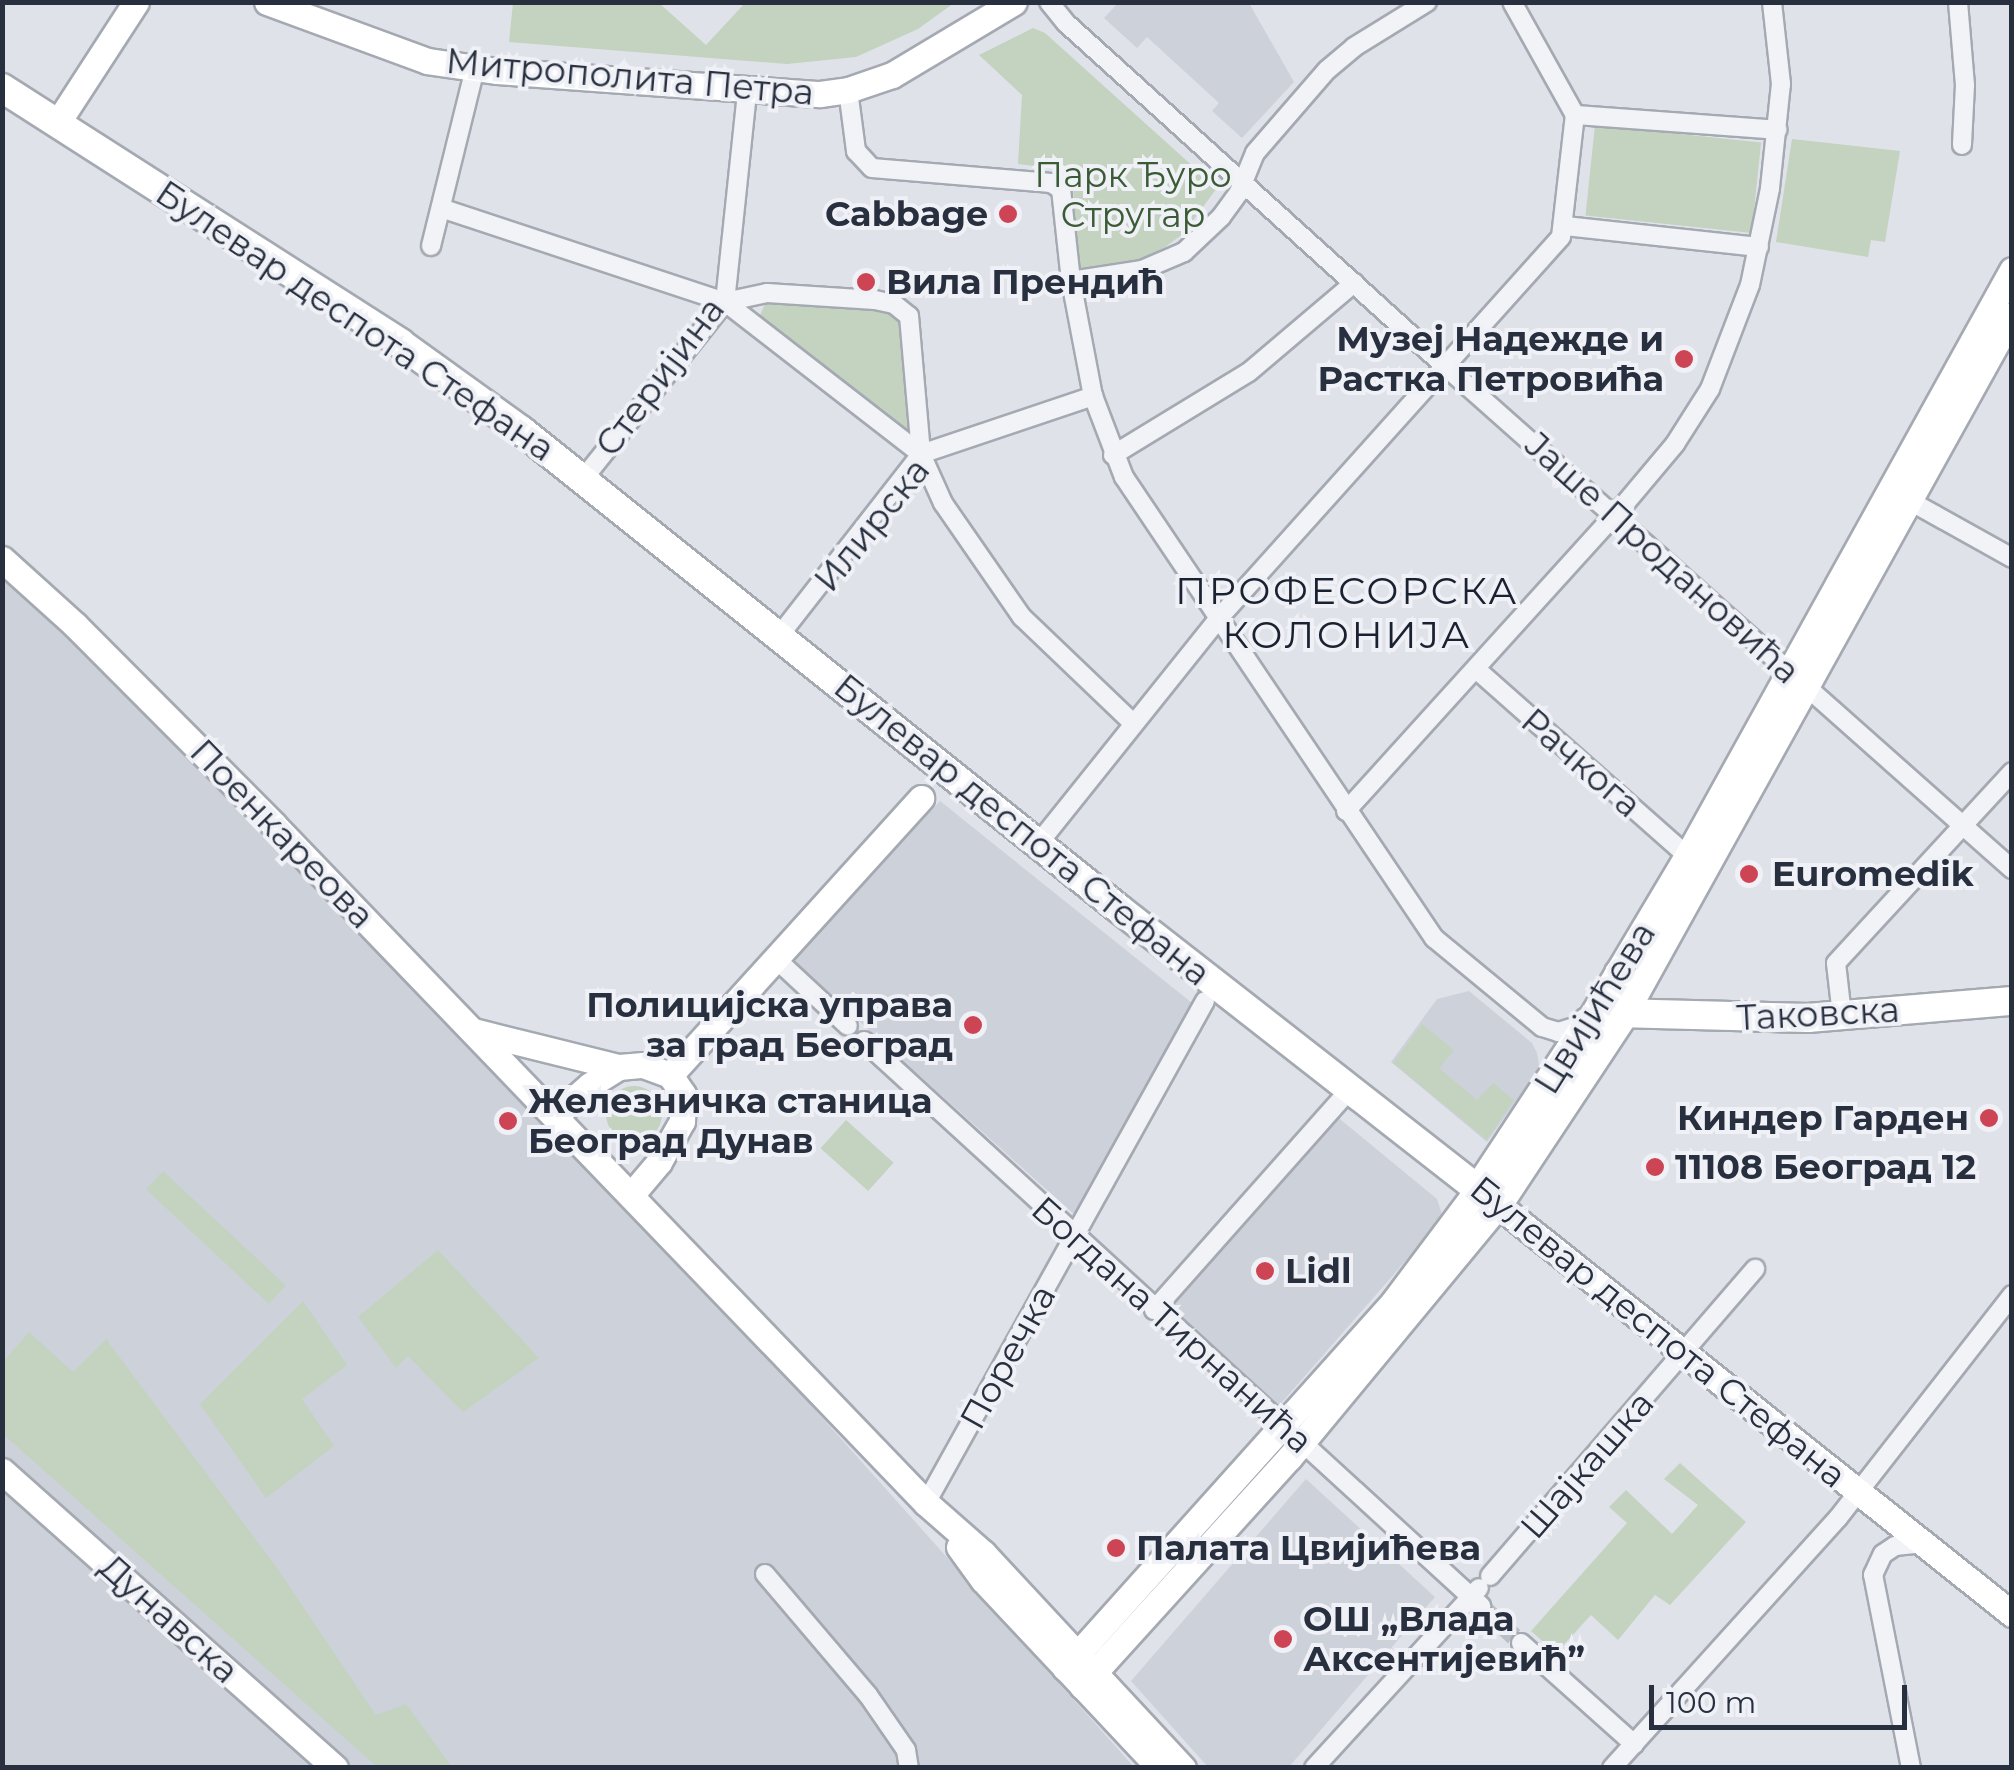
<!DOCTYPE html>
<html>
<head>
<meta charset="utf-8">
<style>
	body { margin:0 }
	#map { position:relative; width:2014px; height:1770px; overflow:hidden; background:#dfe2e8; font-family:Montserrat,sans-serif }
	div>[style] { position:absolute }
	.built>* { inset:0; background:#cdd1da }
	.green>* { inset:0; background:#c4d2c0; transform-origin:0 0 }
	.round { border-radius:50% }
	.street-tunnel>* { height:18px; margin-top:-9px; transform-origin:0; background:repeating-linear-gradient(90deg,#babec6 0 18px,transparent 0 27px) }
	.roads { filter:drop-shadow(2px 0 #a4a9b2) drop-shadow(-2px 0 #a4a9b2) drop-shadow(0 2px #a4a9b2) drop-shadow(0 -2px #a4a9b2) }
	.street>* { height:18px; margin:-9px; padding:0 9px; transform-origin:9px; border-radius:9px; background:#f2f3f7 }
	.secondary>* { height:25px; margin:-12.5px; padding:0 12.5px; transform-origin:12.5px; border-radius:12.5px; background:#fff }
	.primary>* { height:28px; margin:-14px; padding:0 14px; transform-origin:14px; border-radius:14px; background:#fff }
	.dots>* { width:28px; height:28px; translate:-50% -50%; box-sizing:border-box; border:5px solid #eff1f6; border-radius:50% }
	span { translate:-50% -50%; white-space:nowrap; text-align:center; line-height:1.15; -webkit-text-stroke:8px #eff1f6; paint-order:stroke }
	.street-label { font-size:35px; color:#28303f }
	.park-label { font-size:35px; color:#3b5b36 }
	.poi-label { font-size:35px; color:#28303f; font-weight:700 }
	.right { translate:-100% -50%; text-align:right }
	.left { translate:0 -50%; text-align:left }
	.neighbourhood-label { font-size:38px; color:#1a2130; letter-spacing:2.5px }
	.frame { position:absolute; inset:0; border:5px solid #28303f; pointer-events:none }
	.scale { position:absolute; left:1649px; top:1685px; width:258px; height:45px; box-sizing:border-box; border:5px solid #28303f; border-top:0; padding-left:12px; font-size:30px; line-height:35px; white-space:nowrap; color:#28303f; -webkit-text-stroke:8px #eff1f6; paint-order:stroke }
</style>
</head>
<body>
<div id="map">
	<div class="built">
		<i style="clip-path:polygon(1118px 3px,1249px 3px,1294px 82px,1242px 138px,1212px 111px,1219px 103px,1147px 37px,1137px 48px,1104px 18px)"></i>
		<i style="clip-path:polygon(3px 574px,68px 633px,620px 1191px,1134px 1767px,3px 1767px)"></i>
		<i style="clip-path:polygon(940px 801px,1192px 1003px,1076px 1216px,792px 961px)"></i>
		<i style="clip-path:polygon(1469px 991px,1532px 1043px,1537px 1053px,1539px 1065px,1533px 1077px,1487px 1142px,1391px 1062px,1437px 999px)"></i>
		<i style="clip-path:polygon(1335px 1115px,1437px 1199px,1443px 1218px,1277px 1408px,1165px 1307px)"></i>
		<i style="clip-path:polygon(1306px 1479px,1435px 1597px,1289px 1767px,1208px 1767px,1131px 1681px)"></i>
	</div>
	<div class="green">
		<i style="clip-path:polygon(513px 3px,659px 3px,706px 45px,745px 3px,954px 3px,918px 29px,856px 57px,787px 64px,509px 42px)"></i>
		<i style="clip-path:polygon(1033px 28px,1045px 33px,1217px 188px,1183px 234px,1165px 247px,1138px 261px,1078px 270px,1073px 186px,1061px 169px,1018px 164px,1022px 95px,979px 55px)"></i>
		<i style="left:1595px;top:125px;width:167px;height:91px;rotate:6deg"></i>
		<i style="clip-path:polygon(1792px 139px,1900px 151px,1885px 242px,1871px 240px,1868px 257px,1776px 242px)"></i>
		<i style="clip-path:polygon(767px 299px,873px 306px,895px 315px,907px 340px,911px 434px,758px 320px)"></i>
		<i style="clip-path:polygon(1422px 1024px,1454px 1050px,1439px 1068px,1477px 1100px,1493px 1083px,1514px 1100px,1487px 1140px,1393px 1063px)"></i>
		<i class="round" style="left:606px;top:1086px;width:56px;height:56px"></i>
		<i style="left:846px;top:1120px;width:64px;height:38px;rotate:42deg"></i>
		<i style="left:163px;top:1171px;width:168px;height:25px;rotate:43deg"></i>
		<i style="clip-path:polygon(438px 1250px,539px 1358px,463px 1412px,408px 1356px,396px 1368px,358px 1317px)"></i>
		<i style="clip-path:polygon(303px 1301px,347px 1365px,302px 1399px,334px 1446px,266px 1498px,200px 1404px)"></i>
		<i style="clip-path:polygon(29px 1332px,73px 1372px,106px 1339px,277px 1568px,376px 1715px,406px 1704px,452px 1767px,377px 1767px,3px 1434px,3px 1362px)"></i>
		<i style="clip-path:polygon(1680px 1463px,1746px 1522px,1670px 1605px,1655px 1595px,1618px 1640px,1591px 1615px,1556px 1653px,1531px 1631px,1627px 1523px,1609px 1507px,1626px 1490px,1672px 1534px,1698px 1505px,1664px 1479px)"></i>
	</div>
	<div class="street-tunnel">
		<i style="left:1481px;top:1606px;width:54px;rotate:42.8deg"></i>
	</div>
	<div class="roads">
		<div class="street">
			<i style="left:1049px;top:2px;width:27px;rotate:51deg"></i>
			<i style="left:1066px;top:23px;width:511px;rotate:42.15deg"></i>
			<i style="left:1445px;top:366px;width:758px;rotate:41.58deg"></i>
			<i style="left:1958px;top:2px;width:83px;rotate:85.2deg"></i>
			<i style="left:1965px;top:85px;width:60px;rotate:92.9deg"></i>
			<i style="left:848px;top:90px;width:62px;rotate:82.5deg"></i>
			<i style="left:856px;top:151px;width:23px;rotate:47deg"></i>
			<i style="left:872px;top:168px;width:180px;rotate:4.8deg"></i>
			<i style="left:1051px;top:183px;width:12px;rotate:31deg"></i>
			<i style="left:1061px;top:189px;width:93px;rotate:83.8deg"></i>
			<i style="left:1071px;top:281px;width:117px;rotate:79.2deg"></i>
			<i style="left:1093px;top:396px;width:87px;rotate:69.1deg"></i>
			<i style="left:1124px;top:477px;width:556px;rotate:56.08deg"></i>
			<i style="left:1434px;top:938px;width:140px;rotate:39.5deg"></i>
			<i style="left:1542px;top:1027px;width:17px;rotate:17deg"></i>
			<i style="left:1558px;top:1032px;width:30px;rotate:-17deg"></i>
			<i style="left:1575px;top:115px;width:203px;rotate:4.2deg"></i>
			<i style="left:441px;top:208px;width:299px;rotate:18.3deg"></i>
			<i style="left:725px;top:302px;width:248px;rotate:37.8deg"></i>
			<i style="left:1565px;top:226px;width:195px;rotate:6.2deg"></i>
			<i style="left:431px;top:246px;width:183px;rotate:-76.1deg"></i>
			<i style="left:1071px;top:281px;width:72px;rotate:-8.8deg"></i>
			<i style="left:1142px;top:270px;width:46px;rotate:-23.2deg"></i>
			<i style="left:1184px;top:252px;width:51px;rotate:-43.4deg"></i>
			<i style="left:1221px;top:217px;width:31px;rotate:-54deg"></i>
			<i style="left:1239px;top:192px;width:42px;rotate:-67.7deg"></i>
			<i style="left:1255px;top:153px;width:110px;rotate:-49.1deg"></i>
			<i style="left:1327px;top:70px;width:35px;rotate:-40deg"></i>
			<i style="left:1354px;top:47px;width:86px;rotate:-31.7deg"></i>
			<i style="left:725px;top:302px;width:43px;rotate:-12.1deg"></i>
			<i style="left:767px;top:293px;width:108px;rotate:3.7deg"></i>
			<i style="left:875px;top:300px;width:19px;rotate:12deg"></i>
			<i style="left:894px;top:304px;width:19px;rotate:39deg"></i>
			<i style="left:909px;top:316px;width:139px;rotate:85deg"></i>
			<i style="left:921px;top:454px;width:54px;rotate:65.8deg"></i>
			<i style="left:943px;top:503px;width:139px;rotate:55.3deg"></i>
			<i style="left:1022px;top:617px;width:153px;rotate:43.7deg"></i>
			<i style="left:1113px;top:455px;width:159px;rotate:-31.4deg"></i>
			<i style="left:1249px;top:372px;width:138px;rotate:-40.3deg"></i>
			<i style="left:583px;top:479px;width:227px;rotate:-51.3deg"></i>
			<i style="left:725px;top:302px;width:212px;rotate:-84deg"></i>
			<i style="left:1908px;top:500px;width:119px;rotate:29.1deg"></i>
			<i style="left:779px;top:636px;width:231px;rotate:-52deg"></i>
			<i style="left:921px;top:454px;width:182px;rotate:-18.6deg"></i>
			<i style="left:1476px;top:669px;width:282px;rotate:41.5deg"></i>
			<i style="left:1346px;top:811px;width:412px;rotate:-47.8deg"></i>
			<i style="left:1623px;top:506px;width:81px;rotate:-50deg"></i>
			<i style="left:1675px;top:444px;width:65px;rotate:-57.5deg"></i>
			<i style="left:1710px;top:389px;width:111px;rotate:-69deg"></i>
			<i style="left:1750px;top:285px;width:99px;rotate:-78.3deg"></i>
			<i style="left:1770px;top:188px;width:105px;rotate:-84deg"></i>
			<i style="left:1781px;top:84px;width:82px;rotate:-96.3deg"></i>
			<i style="left:1038px;top:844px;width:288px;rotate:-51.3deg"></i>
			<i style="left:1218px;top:619px;width:513px;rotate:-48.08deg"></i>
			<i style="left:1561px;top:237px;width:123px;rotate:-83.5deg"></i>
			<i style="left:1575px;top:115px;width:129px;rotate:-119.1deg"></i>
			<i style="left:776px;top:959px;width:98px;rotate:42.9deg"></i>
			<i style="left:1842px;top:1015px;width:52px;rotate:-96.6deg"></i>
			<i style="left:1836px;top:963px;width:260px;rotate:-47.3deg"></i>
			<i style="left:864px;top:1041px;width:837px;rotate:42.48deg"></i>
			<i style="left:1154px;top:1310px;width:295px;rotate:-48.4deg"></i>
			<i style="left:926px;top:1503px;width:574px;rotate:-60.94deg"></i>
			<i style="left:765px;top:1574px;width:159px;rotate:49.6deg"></i>
			<i style="left:868px;top:1695px;width:67px;rotate:55.4deg"></i>
			<i style="left:906px;top:1750px;width:18px;rotate:81deg"></i>
			<i style="left:1490px;top:1576px;width:406px;rotate:-49.2deg"></i>
			<i style="left:1521px;top:1643px;width:152px;rotate:41.8deg"></i>
			<i style="left:1314px;top:1768px;width:244px;rotate:-47.5deg"></i>
			<i style="left:1612px;top:1768px;width:337px;rotate:-47.9deg"></i>
			<i style="left:1838px;top:1518px;width:283px;rotate:-52deg"></i>
			<i style="left:1911px;top:1768px;width:197px;rotate:-101.1deg"></i>
			<i style="left:1873px;top:1575px;width:23px;rotate:-65deg"></i>
			<i style="left:1883px;top:1554px;width:14px;rotate:-34deg"></i>
			<i style="left:1895px;top:1546px;width:27px;rotate:-6deg"></i>
		</div>
		<div class="secondary">
			<i style="left:267px;top:2px;width:171px;rotate:20.2deg"></i>
			<i style="left:427px;top:61px;width:71px;rotate:8.1deg"></i>
			<i style="left:497px;top:71px;width:324px;rotate:4.1deg"></i>
			<i style="left:820px;top:94px;width:28px;rotate:-8deg"></i>
			<i style="left:848px;top:90px;width:46px;rotate:-18.8deg"></i>
			<i style="left:892px;top:75px;width:142px;rotate:-30.9deg"></i>
			<i style="left:58px;top:122px;width:143px;rotate:-57deg"></i>
			<i style="left:2px;top:559px;width:98px;rotate:42.1deg"></i>
			<i style="left:75px;top:625px;width:281px;rotate:45.1deg"></i>
			<i style="left:273px;top:824px;width:942px;rotate:46.12deg"></i>
			<i style="left:926px;top:1503px;width:76px;rotate:41.3deg"></i>
			<i style="left:983px;top:1553px;width:294px;rotate:47.1deg"></i>
			<i style="left:1625px;top:1013px;width:798px;rotate:-60.99deg"></i>
			<i style="left:1588px;top:1022px;width:193px;rotate:-59.2deg"></i>
			<i style="left:1687px;top:856px;width:670px;rotate:-60.99deg"></i>
			<i style="left:473px;top:1031px;width:150px;rotate:13.9deg"></i>
			<i style="left:670px;top:1075px;width:374px;rotate:-47.8deg"></i>
			<i style="left:556px;top:1115px;width:45px;rotate:-41.4deg"></i>
			<i style="left:590px;top:1085px;width:34px;rotate:-32deg"></i>
			<i style="left:619px;top:1067px;width:24px;rotate:-5deg"></i>
			<i style="left:643px;top:1065px;width:29px;rotate:20deg"></i>
			<i style="left:670px;top:1075px;width:23px;rotate:56deg"></i>
			<i style="left:683px;top:1094px;width:27px;rotate:92deg"></i>
			<i style="left:682px;top:1121px;width:47px;rotate:119.3deg"></i>
			<i style="left:659px;top:1162px;width:42px;rotate:130.2deg"></i>
			<i style="left:2px;top:1471px;width:446px;rotate:41.7deg"></i>
			<i style="left:959px;top:1547px;width:41px;rotate:54deg"></i>
			<i style="left:983px;top:1580px;width:250px;rotate:46.8deg"></i>
			<i style="left:1065px;top:1668px;width:493px;rotate:-48.1deg"></i>
			<i style="left:1394px;top:1301px;width:140px;rotate:-53.1deg"></i>
			<i style="left:1082px;top:1686px;width:308px;rotate:-47.8deg"></i>
			<i style="left:1289px;top:1458px;width:328px;rotate:-50.4deg"></i>
			<i style="left:1498px;top:1205px;width:657px;rotate:38.51deg"></i>
		</div>
		<div class="primary">
			<i style="left:2px;top:88px;width:473px;rotate:32.6deg"></i>
			<i style="left:400px;top:343px;width:150px;rotate:35.8deg"></i>
			<i style="left:522px;top:431px;width:763px;rotate:38.67deg"></i>
			<i style="left:1118px;top:908px;width:482px;rotate:38deg"></i>
			<i style="left:1498px;top:1205px;width:230px;rotate:-56.5deg"></i>
			<i style="left:1619px;top:973px;width:26px;rotate:99deg"></i>
			<i style="left:1615px;top:999px;width:17px;rotate:54deg"></i>
			<i style="left:1478px;top:1189px;width:200px;rotate:-56.6deg"></i>
			<i style="left:1588px;top:1022px;width:12px;rotate:-20deg"></i>
			<i style="left:1599px;top:1018px;width:19px;rotate:-16deg"></i>
			<i style="left:1617px;top:1013px;width:191px;rotate:1.5deg"></i>
			<i style="left:1808px;top:1018px;width:205px;rotate:-4.8deg"></i>
		</div>
	</div>
	<div class="dots">
		<i style="left:1008px;top:214px;background:#cd4555"></i>
		<i style="left:866px;top:282px;background:#cd4555"></i>
		<i style="left:1684px;top:359px;background:#cd4555"></i>
		<i style="left:1749px;top:874px;background:#cd4555"></i>
		<i style="left:973px;top:1025px;background:#cd4555"></i>
		<i style="left:1989px;top:1118px;background:#cd4555"></i>
		<i style="left:508px;top:1121px;background:#cd4555"></i>
		<i style="left:1655px;top:1167px;background:#cd4555"></i>
		<i style="left:1265px;top:1271px;background:#cd4555"></i>
		<i style="left:1116px;top:1548px;background:#cd4555"></i>
		<i style="left:1283px;top:1639px;background:#cd4555"></i>
	</div>
	<div class="street-label">
		<span style="left:630px;top:77px;rotate:5deg">Митрополита Петра</span>
		<span style="left:355px;top:321px;rotate:34deg">Булевар деспота Стефана</span>
		<span style="left:660px;top:377px;rotate:-53deg">Стеријина</span>
		<span style="left:872px;top:525px;rotate:-51deg">Илирска</span>
		<span style="left:1662px;top:558px;rotate:42deg">Јаше Продановића</span>
		<span style="left:1581px;top:763px;rotate:41deg">Рачкога</span>
		<span style="left:1022px;top:830px;rotate:39deg">Булевар деспота Стефана</span>
		<span style="left:282px;top:834px;rotate:46deg">Поенкареова</span>
		<span style="left:1595px;top:1008px;rotate:-58deg">Цвијићева</span>
		<span style="left:1818px;top:1014px;rotate:-3deg">Таковска</span>
		<span style="left:1172px;top:1325px;rotate:42deg">Богдана Тирнанића</span>
		<span style="left:1658px;top:1332px;rotate:39deg">Булевар деспота Стефана</span>
		<span style="left:1008px;top:1357px;rotate:-61deg">Поречка</span>
		<span style="left:1587px;top:1465px;rotate:-49deg">Шајкашка</span>
		<span style="left:169px;top:1619px;rotate:42deg">Дунавска</span>
	</div>
	<div class="park-label">
		<span style="left:1133px;top:195px">Парк Ђуро<br>Стругар</span>
	</div>
	<div class="poi-label">
		<span class="right" style="left:988px;top:214px">Cabbage</span>
		<span class="left" style="left:886px;top:282px">Вила Прендић</span>
		<span class="right" style="left:1664px;top:359px">Музеј Надежде и<br>Растка Петровића</span>
		<span class="left" style="left:1772px;top:874px">Euromedik</span>
		<span class="right" style="left:953px;top:1025px">Полицијска управа<br>за град Београд</span>
		<span class="left" style="left:528px;top:1121px">Железничка станица<br>Београд Дунав</span>
		<span class="right" style="left:1969px;top:1118px">Киндер Гарден</span>
		<span class="left" style="left:1675px;top:1167px">11108 Београд 12</span>
		<span class="left" style="left:1285px;top:1271px">Lidl</span>
		<span class="left" style="left:1136px;top:1548px">Палата Цвијићева</span>
		<span class="left" style="left:1303px;top:1639px">ОШ „Влада<br>Аксентијевић”</span>
	</div>
	<div class="neighbourhood-label">
		<span style="left:1347px;top:613px">ПРОФЕСОРСКА<br>КОЛОНИЈА</span>
	</div>
	<div class="frame"></div>
	<div class="scale">100 m</div>
</div>
</body>
</html>
